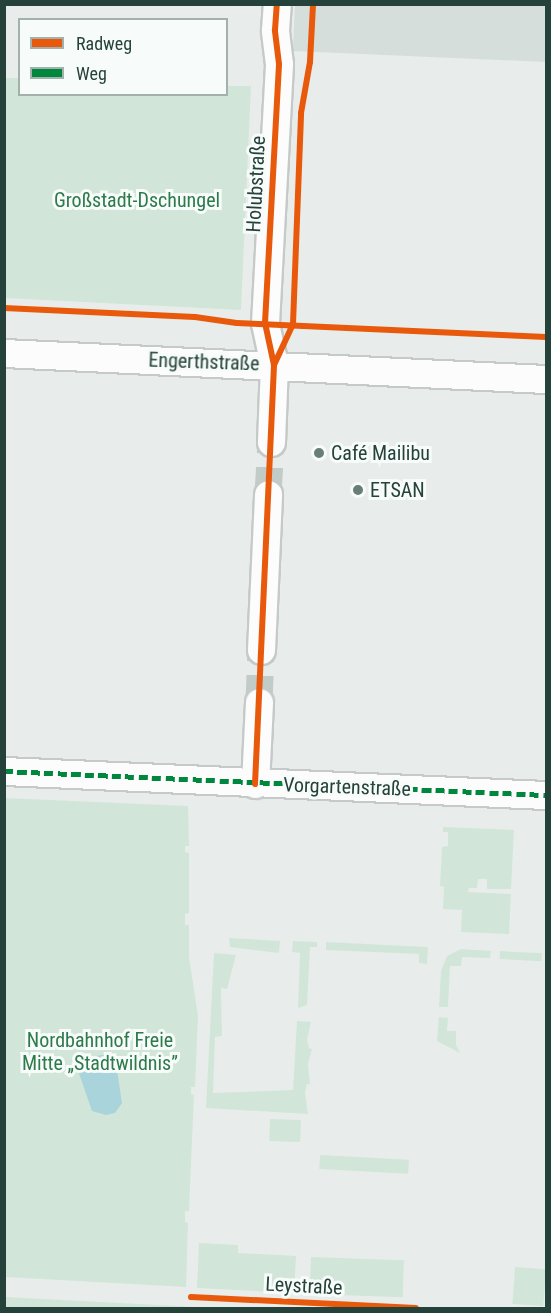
<!DOCTYPE html>
<html>
<head>
<meta charset="utf-8">
<style>
	body { margin:0 }
	#map { position:relative; width:551px; height:1313px; overflow:hidden; background:#e8edeb; font-family:"Roboto Condensed",sans-serif }
	div>[style] { position:absolute }
	.built>* { inset:0; background:#d6dedb }
	.green>* { inset:0; background:#d1e6d8; transform-origin:0 0 }
	.water>* { inset:0; background:#a9d4db }
	.minor-tunnel>* { height:27px; margin-top:-13.5px; transform-origin:0; background:repeating-linear-gradient(90deg,#c1cbc8 0 27px,transparent 0 41px) }
	.roads { filter:drop-shadow(2px 0 #c5cac8) drop-shadow(-2px 0 #c5cac8) drop-shadow(0 2px #c5cac8) drop-shadow(0 -2px #c5cac8) }
	.minor>* { height:27px; margin:-13.5px; padding:0 13.5px; transform-origin:13.5px; border-radius:13.5px; background:#fcfcfc }
	.quiet>* { height:4.5px; margin-top:-2.25px; transform-origin:0; background:repeating-linear-gradient(90deg,#00873e 0 9px,transparent 0 13.5px) }
	.cycleway>* { height:6px; margin:-3px; padding:0 3px; transform-origin:3px; border-radius:3px; background:#e8590c }
	.dots>* { width:16px; height:16px; translate:-50% -50%; box-sizing:border-box; border:3px solid #f7fbf9; border-radius:50% }
	span { translate:-50% -50%; white-space:nowrap; text-align:center; line-height:1.15; -webkit-text-stroke:6px #f7fbf9; paint-order:stroke }
	.street-label { font-size:20px; color:#24423a }
	.park-label { font-size:20px; color:#2d7a4b }
	.poi-label { font-size:20px; color:#24423a }
	.left { translate:0 -50%; text-align:left }
	.frame { position:absolute; inset:0; border:6px solid #24423a; pointer-events:none }
	.legend { position:absolute; left:18px; top:18px; width:210px; height:78px; box-sizing:border-box; background:#f7fbf9; border:2px solid #a3b1ad; margin:0; padding:8px 10px; list-style:none; font-size:18px; color:#24423a }
	.legend li { display:flex; align-items:center; gap:12px; height:30px }
	.legend b { width:30px; border:2px solid #a3b1ad }
</style>
</head>
<body>
<div id="map">
	<div class="built">
		<i style="clip-path:polygon(295px 5px,546px 5px,546px 62px,293px 51px)"></i>
	</div>
	<div class="green">
		<i style="clip-path:polygon(4px 78px,19px 78px,20px 94px,226px 94px,227px 86px,251px 86px,241px 310px,5px 298px)"></i>
		<i style="clip-path:polygon(4px 798px,188px 806px,189px 846px,185px 846px,185px 852px,189px 853px,189px 913px,185px 914px,185px 925px,189px 925px,189px 957px,198px 1016px,195px 1087px,191px 1087px,191px 1094px,194px 1095px,189px 1211px,185px 1211px,185px 1222px,188px 1223px,186px 1287px,5px 1277px)"></i>
		<i style="clip-path:polygon(443px 827px,514px 830px,511px 889px,487px 889px,487px 879px,478px 879px,477px 888px,469px 888px,468px 892px,511px 894px,509px 934px,461px 932px,462px 910px,443px 909px,444px 887px,440px 886px,442px 847px,448px 846px,448px 832px,443px 832px)"></i>
		<i style="clip-path:polygon(229px 938px,280px 941px,279px 953px,230px 947px)"></i>
		<i style="clip-path:polygon(293px 941px,317px 942px,317px 947px,310px 947px,307px 1005px,298px 1008px,300px 953px,292px 952px)"></i>
		<i style="clip-path:polygon(326px 942px,428px 947px,427px 964px,419px 963px,419px 954px,326px 950px)"></i>
		<i style="clip-path:polygon(461px 949px,491px 951px,490px 958px,462px 957px,461px 966px,450px 966px,448px 1007px,439px 1007px,441px 971px,447px 956px)"></i>
		<i style="left:500px;top:951px;width:42px;height:8px;rotate:3deg"></i>
		<i style="clip-path:polygon(214px 953px,236px 955px,227px 989px,221px 988px,222px 1036px,215px 1037px,213px 1093px,293px 1090px,297px 1021px,311px 1022px,307px 1039px,309px 1048px,312px 1049px,308px 1064px,310px 1084px,307px 1084px,305px 1093px,308px 1114px,206px 1108px)"></i>
		<i style="clip-path:polygon(439px 1017px,448px 1018px,447px 1031px,456px 1031px,456px 1045px,460px 1053px,437px 1041px)"></i>
		<i style="left:270px;top:1119px;width:31px;height:22px;rotate:2deg"></i>
		<i style="left:320px;top:1155px;width:89px;height:14px;rotate:3deg"></i>
		<i style="clip-path:polygon(199px 1243px,238px 1245px,238px 1253px,296px 1256px,294px 1293px,197px 1288px)"></i>
		<i style="left:311px;top:1257px;width:93px;height:37px;rotate:2deg"></i>
		<i style="left:515px;top:1267px;width:31px;height:37px;rotate:4deg"></i>
		<i style="clip-path:polygon(4px 1297px,5px 1297px,217px 1308px,5px 1308px)"></i>
	</div>
	<div class="water">
		<i style="clip-path:polygon(110px 1054px,115px 1057px,122px 1103px,115px 1113px,106px 1115px,92px 1111px,74px 1059px)"></i>
	</div>
	<div class="minor-tunnel">
		<i style="left:268px;top:494px;width:52px;rotate:-86.7deg"></i>
		<i style="left:259px;top:702px;width:52px;rotate:-87.8deg"></i>
	</div>
	<div class="roads">
		<div class="minor">
			<i style="left:4px;top:353px;width:543px;rotate:2.75deg"></i>
			<i style="left:271px;top:442px;width:77px;rotate:-87.8deg"></i>
			<i style="left:274px;top:365px;width:43px;rotate:-102.1deg"></i>
			<i style="left:265px;top:323px;width:259px;rotate:-86.9deg"></i>
			<i style="left:279px;top:64px;width:34px;rotate:-97deg"></i>
			<i style="left:275px;top:30px;width:26px;rotate:-86deg"></i>
			<i style="left:261px;top:650px;width:156px;rotate:-87.4deg"></i>
			<i style="left:4px;top:771px;width:543px;rotate:2.54deg"></i>
			<i style="left:255px;top:784px;width:82px;rotate:-87.2deg"></i>
		</div>
	</div>
	<div class="quiet">
		<i style="left:4px;top:771px;width:543px;rotate:2.54deg"></i>
	</div>
	<div class="cycleway">
		<i style="left:4px;top:308px;width:191px;rotate:2.7deg"></i>
		<i style="left:195px;top:317px;width:42px;rotate:8.1deg"></i>
		<i style="left:237px;top:323px;width:309px;rotate:2.6deg"></i>
		<i style="left:274px;top:365px;width:45px;rotate:-65.1deg"></i>
		<i style="left:293px;top:324px;width:211px;rotate:-87.8deg"></i>
		<i style="left:301px;top:113px;width:52px;rotate:-80deg"></i>
		<i style="left:310px;top:62px;width:58px;rotate:-87deg"></i>
		<i style="left:255px;top:784px;width:419px;rotate:-87.4deg"></i>
		<i style="left:274px;top:365px;width:43px;rotate:-102.1deg"></i>
		<i style="left:265px;top:323px;width:259px;rotate:-86.9deg"></i>
		<i style="left:279px;top:64px;width:34px;rotate:-97deg"></i>
		<i style="left:275px;top:30px;width:26px;rotate:-86deg"></i>
		<i style="left:191px;top:1297px;width:225px;rotate:2.8deg"></i>
	</div>
	<div class="dots">
		<i style="left:319px;top:453px;background:#697e78"></i>
		<i style="left:358px;top:490px;background:#697e78"></i>
	</div>
	<div class="street-label">
		<span style="left:256px;top:184px;rotate:-87deg">Holubstraße</span>
		<span style="left:204px;top:362px;rotate:2deg">Engerthstraße</span>
		<span style="left:347px;top:787px;rotate:2deg">Vorgartenstraße</span>
		<span style="left:304px;top:1286px;rotate:3deg">Leystraße</span>
	</div>
	<div class="park-label">
		<span style="left:137px;top:200px">Großstadt-Dschungel</span>
		<span style="left:100px;top:1052px">Nordbahnhof Freie<br>Mitte „Stadtwildnis”</span>
	</div>
	<div class="poi-label">
		<span class="left" style="left:331px;top:453px">Café Mailibu</span>
		<span class="left" style="left:370px;top:490px">ETSAN</span>
	</div>
	<div class="frame"></div>
	<ul class="legend">
	<li><b style="height:8px;background:#e8590c"></b>Radweg</li>
	<li><b style="height:8px;background:#00873e"></b>Weg</li>
	</ul>
</div>
</body>
</html>
